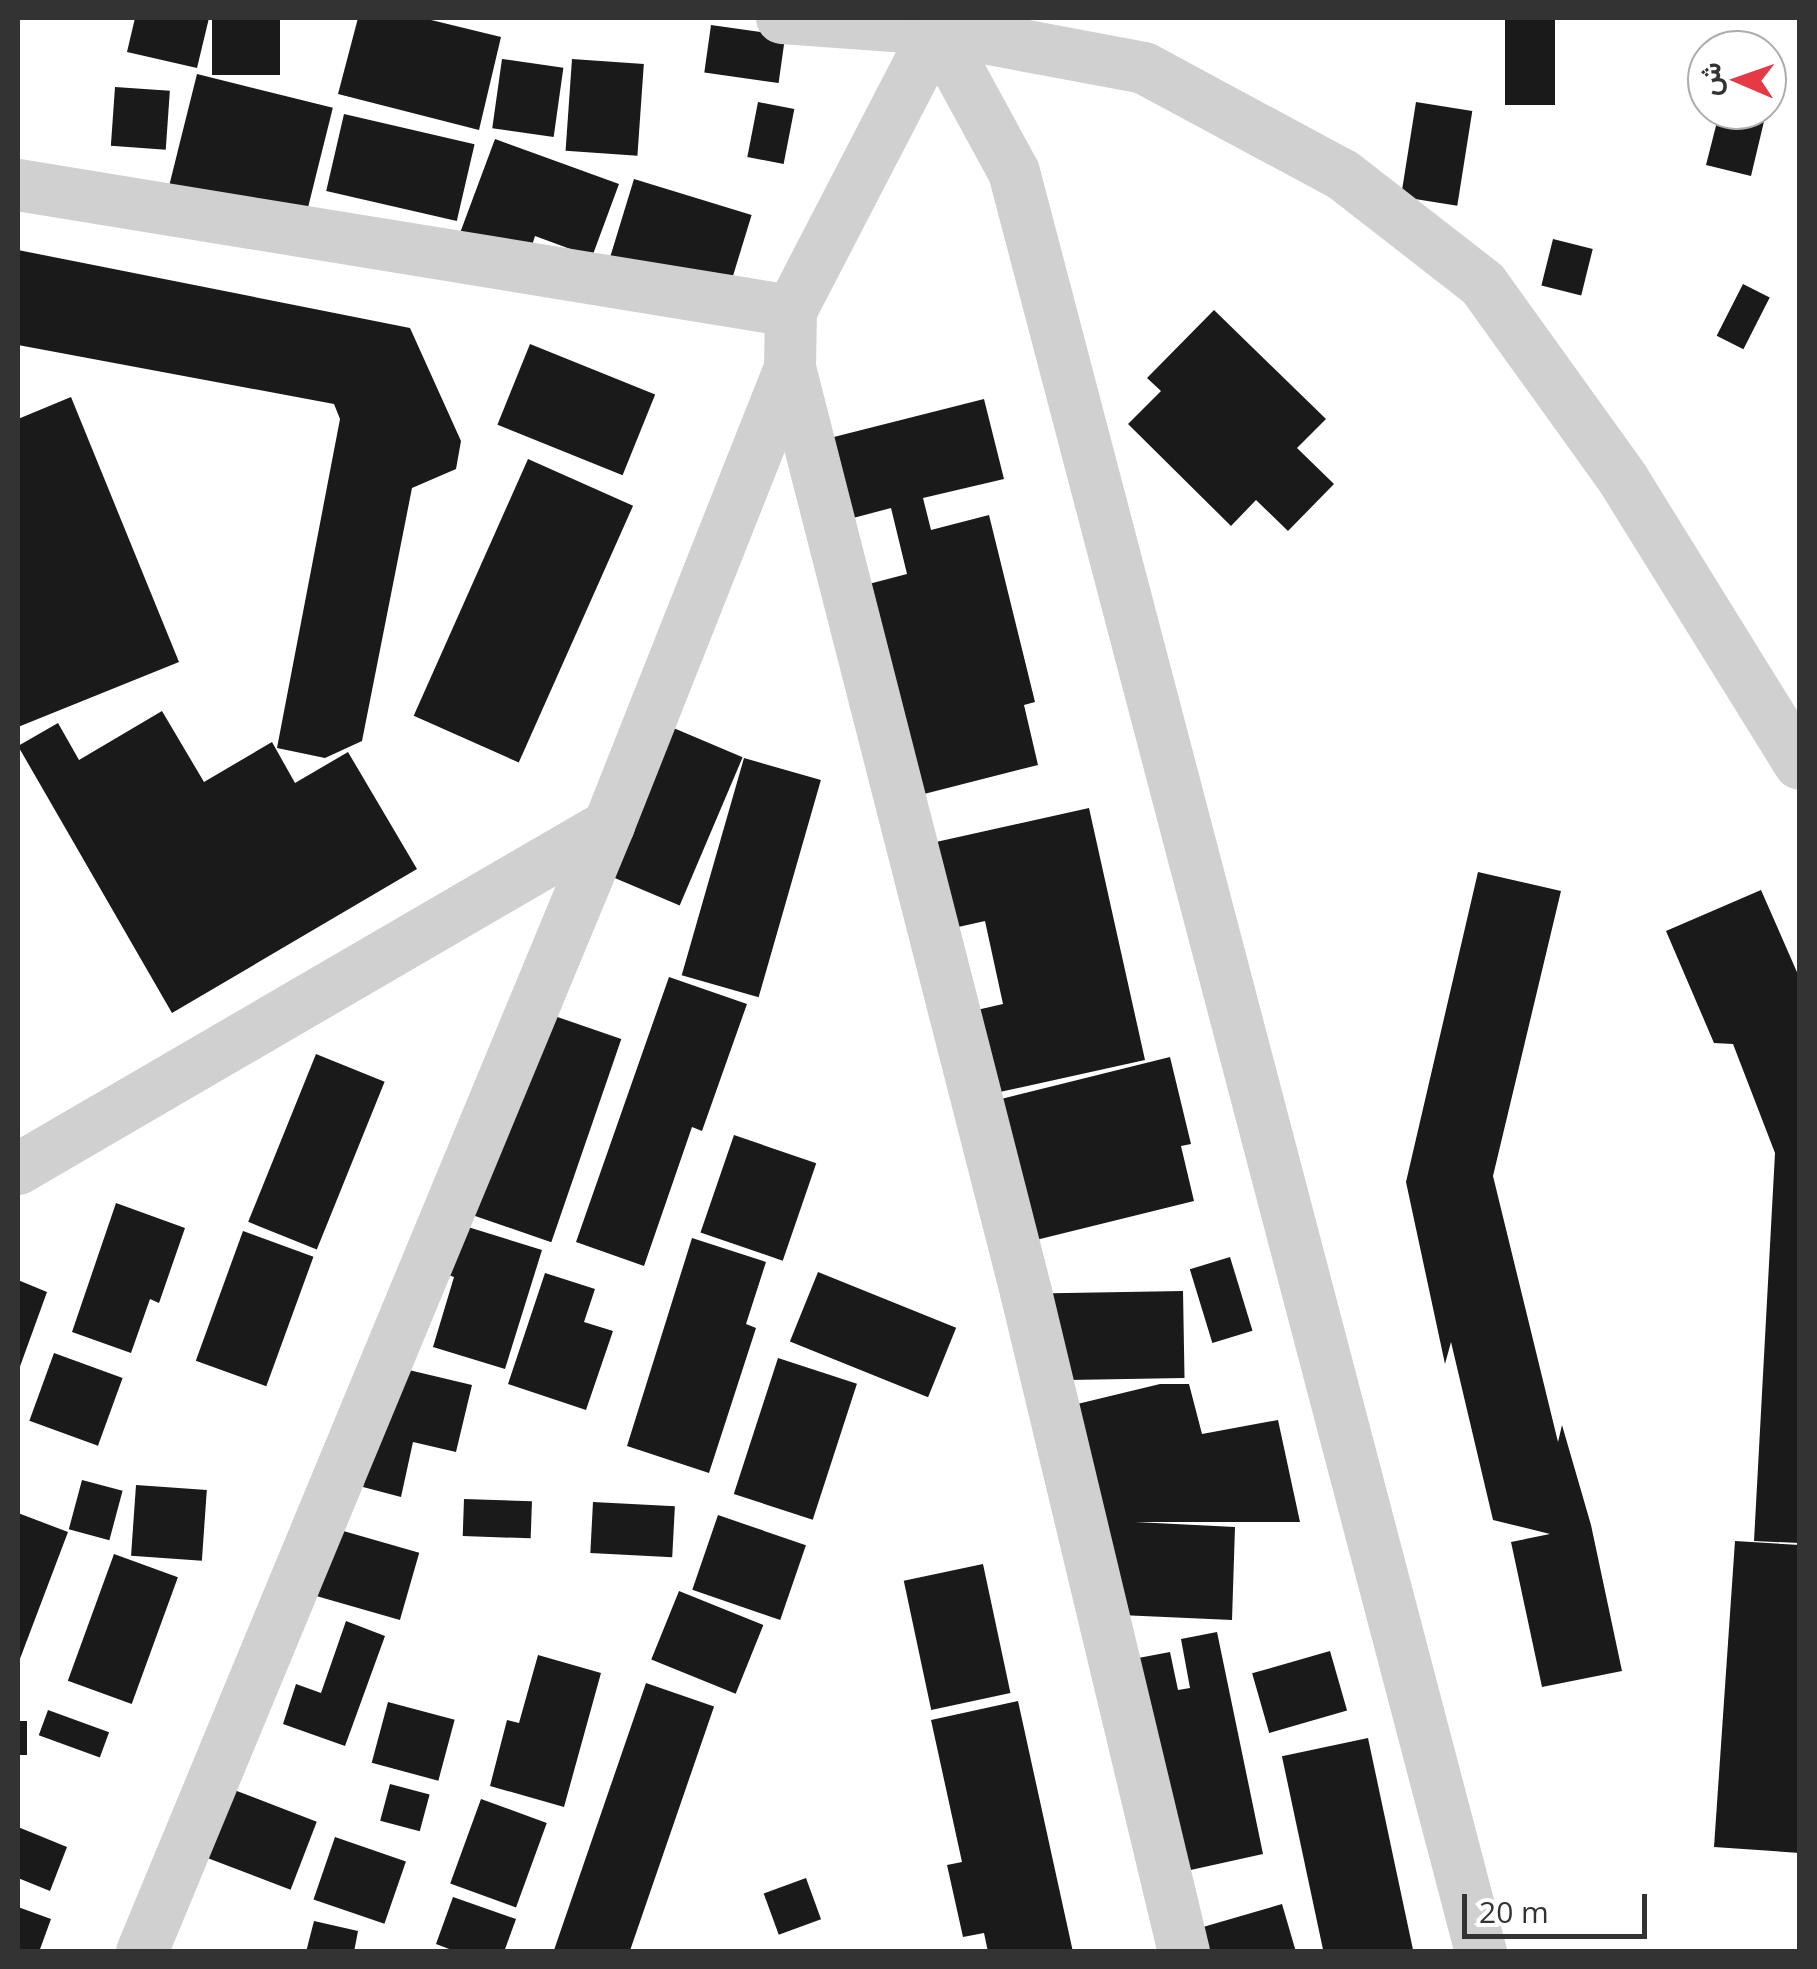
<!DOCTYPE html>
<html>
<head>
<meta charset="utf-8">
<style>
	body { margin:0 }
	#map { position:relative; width:1817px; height:1969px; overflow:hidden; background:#fff; font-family:"Open Sans",Vazirmatn,sans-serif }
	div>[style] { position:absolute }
	.building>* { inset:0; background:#1a1a1a; transform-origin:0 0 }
	.minor>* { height:52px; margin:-26px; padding:0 26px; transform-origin:26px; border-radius:26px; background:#d0d0d0 }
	span { translate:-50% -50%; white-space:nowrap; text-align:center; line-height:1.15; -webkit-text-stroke:10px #fff; paint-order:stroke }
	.frame { position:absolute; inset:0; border:20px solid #333; pointer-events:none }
	.north { position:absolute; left:1687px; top:30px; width:100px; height:100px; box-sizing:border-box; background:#fff; border:2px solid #adadad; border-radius:50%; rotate:272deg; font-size:28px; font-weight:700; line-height:40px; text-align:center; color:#333 }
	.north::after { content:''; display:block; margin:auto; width:35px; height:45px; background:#e63946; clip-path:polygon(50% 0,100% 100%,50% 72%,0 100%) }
	.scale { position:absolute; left:1462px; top:1894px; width:185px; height:45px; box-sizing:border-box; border:5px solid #333; border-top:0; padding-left:12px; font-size:30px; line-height:35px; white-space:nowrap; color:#333; -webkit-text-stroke:8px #fff; paint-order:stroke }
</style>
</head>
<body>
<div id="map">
	<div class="building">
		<i style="clip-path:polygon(135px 18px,209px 18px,197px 68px,127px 52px)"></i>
		<i style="left:212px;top:18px;width:68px;height:57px"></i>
		<i style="clip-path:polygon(358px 18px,423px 18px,501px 37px,479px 130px,338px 94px)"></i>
		<i style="left:1505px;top:18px;width:50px;height:87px"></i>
		<i style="left:711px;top:25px;width:75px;height:48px;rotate:8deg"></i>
		<i style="left:502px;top:59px;width:62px;height:70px;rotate:8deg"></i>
		<i style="left:572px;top:59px;width:72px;height:92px;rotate:4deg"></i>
		<i style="left:197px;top:74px;width:140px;height:123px;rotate:14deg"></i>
		<i style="left:115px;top:87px;width:55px;height:59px;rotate:4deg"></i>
		<i style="left:758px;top:102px;width:37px;height:56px;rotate:11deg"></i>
		<i style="left:1416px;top:102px;width:57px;height:96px;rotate:9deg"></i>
		<i style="clip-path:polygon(1720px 110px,1766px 113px,1751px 176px,1706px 165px)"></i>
		<i style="left:344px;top:114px;width:134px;height:79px;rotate:13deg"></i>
		<i style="clip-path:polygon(495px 139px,619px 184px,592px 257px,535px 236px,528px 258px,460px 233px)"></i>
		<i style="left:634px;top:179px;width:123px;height:103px;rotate:17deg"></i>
		<i style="left:1553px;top:239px;width:41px;height:48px;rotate:14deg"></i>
		<i style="clip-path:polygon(18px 250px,410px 328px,461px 441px,456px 469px,412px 488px,362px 741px,325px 758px,277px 748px,340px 419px,334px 404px,18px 345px)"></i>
		<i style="left:1743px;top:284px;width:30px;height:58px;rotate:27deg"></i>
		<i style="clip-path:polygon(1214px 310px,1326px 419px,1297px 448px,1334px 484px,1288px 531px,1256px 500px,1231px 526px,1128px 424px,1161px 391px,1147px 378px)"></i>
		<i style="left:530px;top:344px;width:135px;height:87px;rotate:22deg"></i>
		<i style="clip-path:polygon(71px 397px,179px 662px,18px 727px,18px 419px)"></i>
		<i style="clip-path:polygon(984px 399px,1004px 479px,923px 498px,931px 530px,989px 515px,1035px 702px,1024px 705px,1038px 765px,924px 794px,861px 586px,907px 574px,891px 508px,838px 522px,818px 441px)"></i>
		<i style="left:528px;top:459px;width:115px;height:281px;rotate:24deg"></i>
		<i style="clip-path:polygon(162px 711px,204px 782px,272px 742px,295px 783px,348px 752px,417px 869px,172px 1013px,18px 746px,58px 723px,79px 760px)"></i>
		<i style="left:657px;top:721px;width:93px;height:161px;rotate:23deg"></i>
		<i style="left:744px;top:758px;width:80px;height:226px;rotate:16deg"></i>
		<i style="clip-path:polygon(1089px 808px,1145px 1060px,986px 1095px,968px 1012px,1003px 1004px,985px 921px,945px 930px,927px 844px)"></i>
		<i style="clip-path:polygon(1478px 872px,1561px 891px,1493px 1176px,1558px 1442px,1562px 1425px,1591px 1525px,1622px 1671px,1542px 1687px,1511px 1542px,1550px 1534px,1493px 1520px,1451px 1342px,1445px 1364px,1406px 1182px)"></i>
		<i style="clip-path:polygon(1761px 890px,1800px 979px,1800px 1543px,1754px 1541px,1775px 1153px,1733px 1044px,1714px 1043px,1666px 931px)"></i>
		<i style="clip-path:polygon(669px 977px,747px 1004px,702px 1131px,692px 1127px,644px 1266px,576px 1242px)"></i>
		<i style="left:540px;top:1011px;width:86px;height:215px;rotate:19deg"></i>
		<i style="left:316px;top:1054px;width:74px;height:181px;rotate:22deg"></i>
		<i style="clip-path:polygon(1170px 1057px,1191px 1144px,1181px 1146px,1194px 1201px,1036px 1240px,1001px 1099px)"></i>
		<i style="left:734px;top:1135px;width:87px;height:103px;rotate:19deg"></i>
		<i style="clip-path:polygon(116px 1203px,185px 1228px,159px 1303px,150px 1299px,131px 1353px,72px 1332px)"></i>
		<i style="clip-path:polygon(455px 1223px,542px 1250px,505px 1369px,433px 1347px,454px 1277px,440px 1272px)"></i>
		<i style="left:243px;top:1231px;width:75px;height:138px;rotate:20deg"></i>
		<i style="clip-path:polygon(692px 1238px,766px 1262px,746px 1324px,756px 1328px,709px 1473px,627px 1446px)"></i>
		<i style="left:1230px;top:1257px;width:77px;height:42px;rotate:73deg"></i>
		<i style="left:818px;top:1272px;width:149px;height:75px;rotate:22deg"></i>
		<i style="clip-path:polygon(545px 1273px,595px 1289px,584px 1322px,613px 1331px,586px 1410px,508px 1384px)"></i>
		<i style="clip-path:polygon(18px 1280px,47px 1292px,18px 1372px)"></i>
		<i style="left:1183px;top:1291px;width:87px;height:131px;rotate:89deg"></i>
		<i style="left:54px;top:1353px;width:73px;height:72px;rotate:20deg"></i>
		<i style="left:778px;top:1358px;width:83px;height:143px;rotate:18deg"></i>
		<i style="clip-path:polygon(392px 1366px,472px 1385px,456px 1452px,413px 1442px,401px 1497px,363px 1487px)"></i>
		<i style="clip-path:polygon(1160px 1384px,1189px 1384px,1202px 1434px,1278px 1420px,1300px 1522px,1135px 1522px,1235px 1527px,1232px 1620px,1098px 1614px,1069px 1406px)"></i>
		<i style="left:82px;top:1480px;width:42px;height:51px;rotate:15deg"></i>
		<i style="left:136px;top:1485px;width:71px;height:71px;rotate:4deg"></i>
		<i style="left:464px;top:1499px;width:68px;height:37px;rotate:2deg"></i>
		<i style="left:593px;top:1502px;width:82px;height:51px;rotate:3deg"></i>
		<i style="clip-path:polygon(18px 1513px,68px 1532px,18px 1664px)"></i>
		<i style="left:718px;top:1515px;width:93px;height:79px;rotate:19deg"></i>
		<i style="left:326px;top:1526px;width:97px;height:70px;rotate:16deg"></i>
		<i style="clip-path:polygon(1735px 1541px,1800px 1545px,1800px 1853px,1714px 1847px)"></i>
		<i style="left:114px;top:1554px;width:68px;height:135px;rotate:20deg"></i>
		<i style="left:983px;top:1564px;width:132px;height:81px;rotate:78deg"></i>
		<i style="left:679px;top:1591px;width:91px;height:74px;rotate:22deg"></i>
		<i style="clip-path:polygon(346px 1621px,385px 1636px,345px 1746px,283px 1724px,296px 1684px,321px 1693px)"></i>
		<i style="clip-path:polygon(1217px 1632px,1263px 1854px,1177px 1873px,1133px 1659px,1170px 1652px,1178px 1690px,1190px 1688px,1181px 1639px)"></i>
		<i style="left:1330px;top:1651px;width:62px;height:81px;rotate:74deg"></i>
		<i style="clip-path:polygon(538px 1655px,601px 1673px,564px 1807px,490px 1786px,507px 1720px,519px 1723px)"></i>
		<i style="left:646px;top:1683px;width:72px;height:283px;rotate:19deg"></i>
		<i style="clip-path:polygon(1018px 1701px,1073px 1952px,988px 1952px,984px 1933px,963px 1937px,947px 1865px,962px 1862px,931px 1720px)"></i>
		<i style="left:388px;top:1702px;width:69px;height:63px;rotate:15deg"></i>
		<i style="left:48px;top:1710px;width:65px;height:27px;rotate:20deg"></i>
		<i style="left:18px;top:1721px;width:9px;height:34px"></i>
		<i style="left:1368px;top:1738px;width:217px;height:88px;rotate:78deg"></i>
		<i style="left:390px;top:1784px;width:41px;height:38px;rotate:15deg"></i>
		<i style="left:229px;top:1788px;width:94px;height:73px;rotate:21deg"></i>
		<i style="left:481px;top:1799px;width:70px;height:90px;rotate:20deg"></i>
		<i style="clip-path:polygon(18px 1827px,67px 1847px,50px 1891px,18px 1878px)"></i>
		<i style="left:335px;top:1837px;width:75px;height:66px;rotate:19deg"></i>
		<i style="left:806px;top:1878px;width:44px;height:45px;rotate:70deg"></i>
		<i style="clip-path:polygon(453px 1897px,516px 1919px,504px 1952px,457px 1952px,436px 1944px)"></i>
		<i style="clip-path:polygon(1282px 1904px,1296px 1952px,1177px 1952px,1172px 1936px)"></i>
		<i style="clip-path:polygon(18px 1907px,51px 1919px,39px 1952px,18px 1952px)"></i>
		<i style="clip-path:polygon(314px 1921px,358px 1931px,354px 1952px,306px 1952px)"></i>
	</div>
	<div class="minor">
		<i style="left:782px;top:18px;width:154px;rotate:4.1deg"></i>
		<i style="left:936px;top:29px;width:212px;rotate:10.6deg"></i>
		<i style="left:1144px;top:68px;width:226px;rotate:28.3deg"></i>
		<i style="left:1343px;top:175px;width:177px;rotate:37.9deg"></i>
		<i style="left:1483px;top:284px;width:240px;rotate:54.3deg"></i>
		<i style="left:1623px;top:479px;width:335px;rotate:58.2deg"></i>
		<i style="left:936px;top:29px;width:163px;rotate:61.4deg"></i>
		<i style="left:1014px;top:172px;width:1840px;rotate:75.3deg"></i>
		<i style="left:18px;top:185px;width:783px;rotate:9.26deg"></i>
		<i style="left:790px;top:368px;width:954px;rotate:75.67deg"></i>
		<i style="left:1026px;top:1292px;width:679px;rotate:76.54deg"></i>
		<i style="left:18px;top:1169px;width:684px;rotate:-30.2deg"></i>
		<i style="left:142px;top:1952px;width:1220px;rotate:-67.49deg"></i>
		<i style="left:609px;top:825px;width:492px;rotate:-68.4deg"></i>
		<i style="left:790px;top:368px;width:57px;rotate:-89deg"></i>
		<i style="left:791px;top:311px;width:330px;rotate:-62.6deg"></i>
	</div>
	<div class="frame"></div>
	<div class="north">ش</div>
	<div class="scale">20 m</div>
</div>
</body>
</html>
